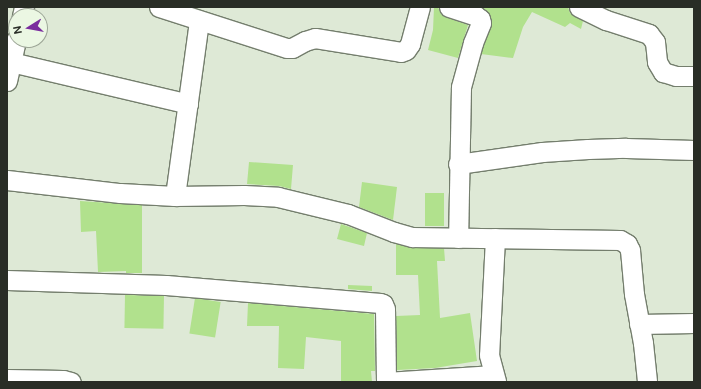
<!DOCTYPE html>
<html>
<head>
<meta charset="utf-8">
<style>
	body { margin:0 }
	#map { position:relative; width:701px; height:389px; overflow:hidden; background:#dee9d6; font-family:"DM Sans",sans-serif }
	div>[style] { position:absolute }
	.building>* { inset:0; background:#b1e18d; transform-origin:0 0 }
	.roads { filter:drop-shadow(1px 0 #747e6d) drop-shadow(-1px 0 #747e6d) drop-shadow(0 1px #747e6d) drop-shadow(0 -1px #747e6d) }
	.street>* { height:19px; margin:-9.5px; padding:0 9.5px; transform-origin:9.5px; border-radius:9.5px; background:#fff }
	span { translate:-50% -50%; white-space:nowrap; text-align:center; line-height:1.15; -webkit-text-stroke:3px #ebf7e3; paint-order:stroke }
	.frame { position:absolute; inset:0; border:8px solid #292d26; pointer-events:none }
	.north { position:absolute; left:8px; top:8px; width:40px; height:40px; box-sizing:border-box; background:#ebf7e3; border:1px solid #9da697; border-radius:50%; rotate:259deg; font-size:11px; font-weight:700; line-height:16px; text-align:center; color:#292d26 }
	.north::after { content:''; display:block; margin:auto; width:14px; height:18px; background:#7a2c9e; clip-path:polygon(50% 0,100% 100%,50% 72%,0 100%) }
</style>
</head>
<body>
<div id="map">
	<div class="building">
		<i style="clip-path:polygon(434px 7px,438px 7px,441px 14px,445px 17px,468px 25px,458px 58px,428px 50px,433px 30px)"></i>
		<i style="clip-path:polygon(482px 7px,568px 7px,570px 13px,583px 21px,581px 29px,570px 23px,565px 27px,532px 12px,523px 27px,513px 58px,481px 54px,492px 21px,487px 11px)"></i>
		<i style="clip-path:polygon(249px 162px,293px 165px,291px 189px,279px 186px,247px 184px)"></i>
		<i style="clip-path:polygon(362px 182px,397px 187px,393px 220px,359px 207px)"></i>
		<i style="left:444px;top:193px;width:33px;height:19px;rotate:90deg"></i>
		<i style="clip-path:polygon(80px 201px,142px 205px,142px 273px,126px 273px,126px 271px,98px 272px,96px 231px,81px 232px)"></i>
		<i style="clip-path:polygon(341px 224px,367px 233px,364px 246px,337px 239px)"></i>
		<i style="clip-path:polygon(396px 244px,412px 248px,444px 248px,445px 261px,437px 261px,440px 318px,470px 313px,477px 361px,435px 368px,397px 370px,396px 316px,420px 315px,418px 275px,396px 275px)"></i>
		<i style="clip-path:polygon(348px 285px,372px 286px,372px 291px,348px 289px)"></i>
		<i style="left:125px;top:295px;width:39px;height:33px;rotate:1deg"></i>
		<i style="left:195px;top:298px;width:26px;height:36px;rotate:9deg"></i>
		<i style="clip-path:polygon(248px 303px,374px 314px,375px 371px,371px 371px,372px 382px,341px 382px,341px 341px,306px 337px,304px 369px,278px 368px,279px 326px,247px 326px)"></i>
	</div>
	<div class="roads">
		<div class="street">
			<i style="left:159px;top:7px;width:134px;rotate:17.8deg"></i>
			<i style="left:287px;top:48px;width:5px"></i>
			<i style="left:292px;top:48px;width:15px;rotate:-28deg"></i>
			<i style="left:305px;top:41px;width:10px;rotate:-17deg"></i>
			<i style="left:315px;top:38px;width:87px;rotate:9.2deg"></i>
			<i style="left:401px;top:52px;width:5px;rotate:-22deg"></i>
			<i style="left:406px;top:50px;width:7px;rotate:-56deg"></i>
			<i style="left:410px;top:44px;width:38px;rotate:-75deg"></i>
			<i style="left:449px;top:7px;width:28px;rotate:18deg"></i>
			<i style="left:476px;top:16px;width:5px;rotate:37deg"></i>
			<i style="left:480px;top:19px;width:4px;rotate:76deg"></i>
			<i style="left:481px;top:23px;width:22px;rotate:112deg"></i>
			<i style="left:473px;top:43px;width:46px;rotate:105.3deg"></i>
			<i style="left:461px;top:87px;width:151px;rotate:91.1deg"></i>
			<i style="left:579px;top:7px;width:30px;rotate:26deg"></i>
			<i style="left:606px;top:20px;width:45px;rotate:18deg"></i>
			<i style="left:649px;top:34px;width:10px;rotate:53deg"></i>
			<i style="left:655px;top:42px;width:20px;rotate:84deg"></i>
			<i style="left:657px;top:62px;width:12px;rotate:59deg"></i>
			<i style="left:663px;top:72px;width:14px;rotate:17deg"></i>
			<i style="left:676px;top:76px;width:18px"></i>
			<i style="left:22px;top:16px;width:9px;rotate:-77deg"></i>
			<i style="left:11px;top:62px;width:182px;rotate:13.3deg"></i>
			<i style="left:7px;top:81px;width:42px;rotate:-77.6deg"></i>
			<i style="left:458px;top:164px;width:85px;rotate:-8.1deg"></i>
			<i style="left:542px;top:152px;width:46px;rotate:-3.7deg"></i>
			<i style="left:588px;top:149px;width:38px;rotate:-2deg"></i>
			<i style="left:626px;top:148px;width:68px;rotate:1.7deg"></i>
			<i style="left:7px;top:180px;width:114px;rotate:6.6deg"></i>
			<i style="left:120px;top:193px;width:55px;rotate:3.1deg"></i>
			<i style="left:175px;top:196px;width:69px;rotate:-0.8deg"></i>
			<i style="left:244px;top:195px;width:34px;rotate:3deg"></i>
			<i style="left:278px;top:197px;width:72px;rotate:13.7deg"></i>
			<i style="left:348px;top:214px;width:49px;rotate:21.4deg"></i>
			<i style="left:394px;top:232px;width:19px;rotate:16deg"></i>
			<i style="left:412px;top:237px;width:208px;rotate:0.8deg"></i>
			<i style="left:620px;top:240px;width:8px;rotate:30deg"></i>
			<i style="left:627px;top:244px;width:7px;rotate:63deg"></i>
			<i style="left:630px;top:250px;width:44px;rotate:84.8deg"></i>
			<i style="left:634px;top:294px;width:50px;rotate:79.6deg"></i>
			<i style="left:643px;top:343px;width:39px;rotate:84deg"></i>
			<i style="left:175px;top:196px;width:177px;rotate:-82.2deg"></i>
			<i style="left:495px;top:238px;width:117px;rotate:92.9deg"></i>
			<i style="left:489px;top:355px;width:28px;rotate:75deg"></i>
			<i style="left:7px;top:280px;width:159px;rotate:1.8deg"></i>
			<i style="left:166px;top:285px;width:215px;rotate:4.8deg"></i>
			<i style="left:380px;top:303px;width:3px;rotate:18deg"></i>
			<i style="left:383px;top:304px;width:5px;rotate:68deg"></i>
			<i style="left:385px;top:309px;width:73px;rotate:89.2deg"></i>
			<i style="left:639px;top:324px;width:55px;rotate:-1deg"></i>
			<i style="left:7px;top:379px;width:56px;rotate:1deg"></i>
			<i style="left:63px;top:380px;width:8px;rotate:14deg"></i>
			<i style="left:386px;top:382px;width:108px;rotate:-3.7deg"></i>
		</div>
	</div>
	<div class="frame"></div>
	<div class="north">N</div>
</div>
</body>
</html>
